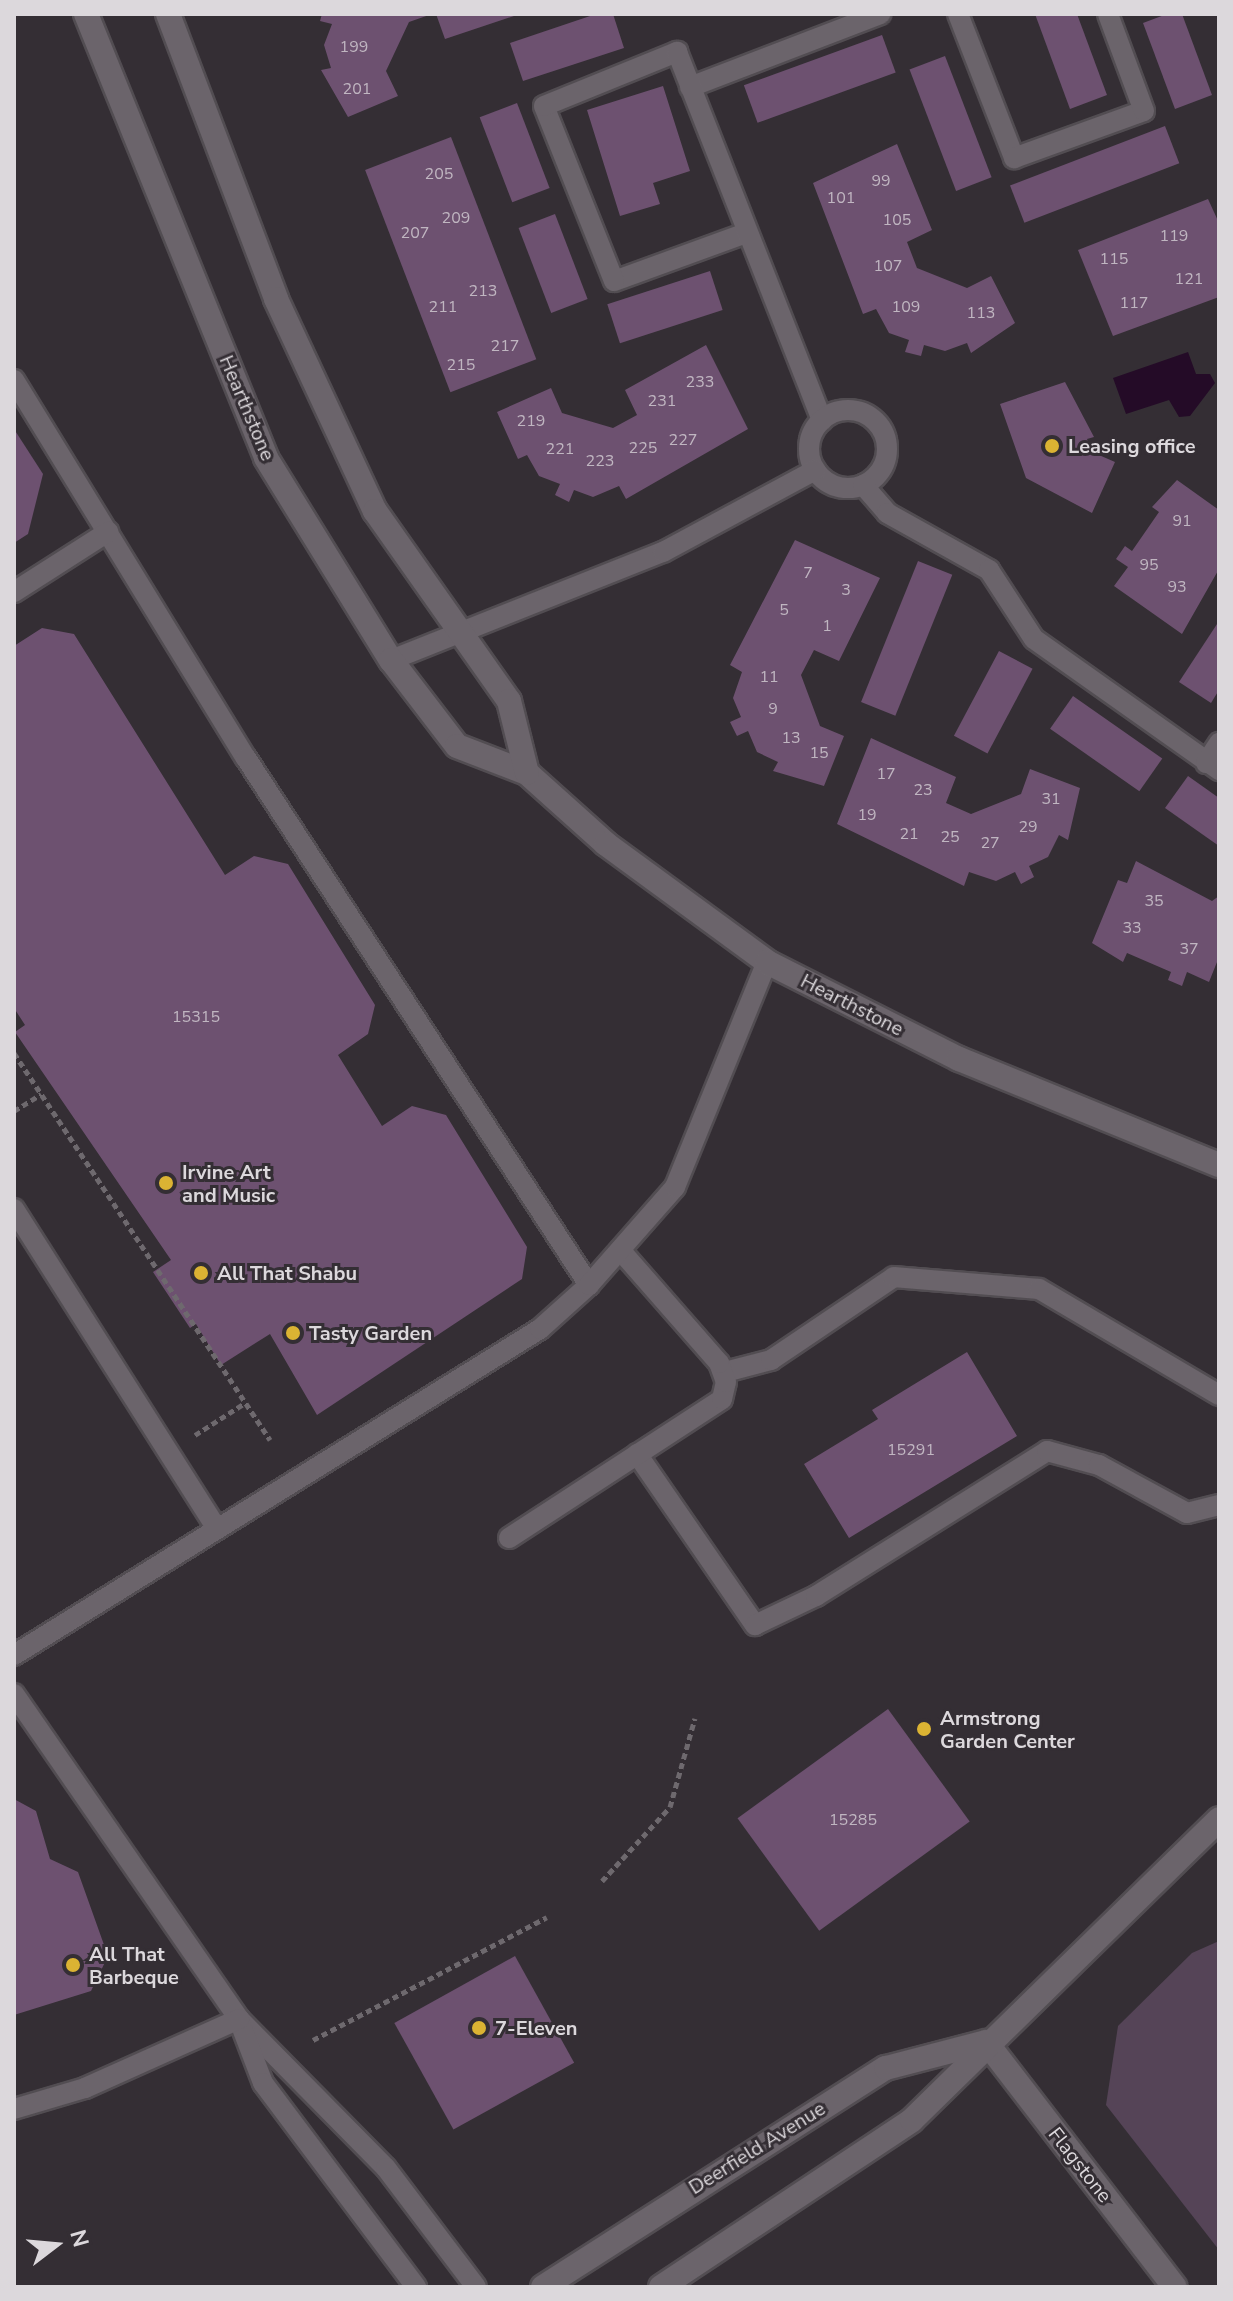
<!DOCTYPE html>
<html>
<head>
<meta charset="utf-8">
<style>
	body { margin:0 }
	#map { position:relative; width:1233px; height:2301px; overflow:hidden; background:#342e34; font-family:"Nunito Sans",sans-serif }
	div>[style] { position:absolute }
	.green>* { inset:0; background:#554457 }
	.water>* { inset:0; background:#240b27 }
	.building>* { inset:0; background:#6d5170; transform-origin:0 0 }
	.path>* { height:5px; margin-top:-2.5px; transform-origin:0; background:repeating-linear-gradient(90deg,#6e696e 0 6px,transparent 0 10px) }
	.roads { filter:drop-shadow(2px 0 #524d52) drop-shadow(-2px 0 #524d52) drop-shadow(0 2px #524d52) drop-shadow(0 -2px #524d52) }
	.lane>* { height:20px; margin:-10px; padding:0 10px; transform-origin:10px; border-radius:10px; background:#6b646b }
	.lane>.ring { margin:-10px; padding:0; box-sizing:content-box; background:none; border:20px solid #6b646b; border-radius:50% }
	.street>* { height:24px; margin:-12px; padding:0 12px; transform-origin:12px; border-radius:12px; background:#6b646b }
	.secondary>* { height:24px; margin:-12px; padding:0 12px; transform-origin:12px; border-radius:12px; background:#6b646b }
	.dots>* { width:22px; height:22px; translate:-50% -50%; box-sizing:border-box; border:4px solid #342e34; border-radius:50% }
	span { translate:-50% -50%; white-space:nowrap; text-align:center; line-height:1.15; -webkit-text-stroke:6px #342e34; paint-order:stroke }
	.number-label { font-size:16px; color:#c0b6c1 }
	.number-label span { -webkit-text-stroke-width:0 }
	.street-label { font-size:20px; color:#dcd8dc }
	.poi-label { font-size:20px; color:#dcd8dc; font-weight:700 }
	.left { translate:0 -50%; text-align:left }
	.frame { position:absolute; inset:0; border:16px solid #dcd8dc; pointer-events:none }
	.north { position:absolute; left:16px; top:2205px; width:80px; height:80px; -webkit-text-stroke:6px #342e34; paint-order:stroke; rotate:74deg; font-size:22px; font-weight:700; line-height:32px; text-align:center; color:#dcd8dc }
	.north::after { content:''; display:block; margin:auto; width:28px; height:36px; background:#dcd8dc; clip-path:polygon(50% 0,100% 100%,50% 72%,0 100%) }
</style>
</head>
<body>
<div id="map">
	<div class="green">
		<i style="clip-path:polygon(1219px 1941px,1219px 2250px,1106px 2105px,1118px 2026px,1192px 1953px)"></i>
	</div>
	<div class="water">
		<i style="clip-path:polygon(1188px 352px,1196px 374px,1210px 374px,1215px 383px,1190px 416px,1179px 417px,1169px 400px,1126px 414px,1113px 378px)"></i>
	</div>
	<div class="building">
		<i style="clip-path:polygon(322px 14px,432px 14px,409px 22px,386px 71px,398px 96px,348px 117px,321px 70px,331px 68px,324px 45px,332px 24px,320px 21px)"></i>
		<i style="clip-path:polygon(436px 14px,517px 14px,517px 15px,445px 39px)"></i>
		<i style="clip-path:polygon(596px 14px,613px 14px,624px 48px,523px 81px,510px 43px)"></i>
		<i style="clip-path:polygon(1035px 14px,1077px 14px,1107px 95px,1070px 109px)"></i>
		<i style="clip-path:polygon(1167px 14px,1182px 14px,1212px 95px,1175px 109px,1143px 23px)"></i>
		<i style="left:882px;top:35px;width:40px;height:147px;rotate:70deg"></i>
		<i style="left:945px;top:56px;width:130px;height:38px;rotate:69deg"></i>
		<i style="clip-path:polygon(663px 86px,690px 171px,653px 183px,660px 204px,620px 216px,587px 110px)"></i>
		<i style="left:517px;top:103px;width:91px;height:40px;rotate:69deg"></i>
		<i style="left:1165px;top:126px;width:40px;height:166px;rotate:69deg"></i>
		<i style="left:451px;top:137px;width:238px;height:92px;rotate:69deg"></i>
		<i style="clip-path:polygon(897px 144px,932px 230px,907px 242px,917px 268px,967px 288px,991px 276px,1015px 323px,971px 353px,967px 343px,945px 351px,924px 345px,921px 356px,905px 352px,909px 340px,889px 333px,876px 309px,863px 314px,813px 183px)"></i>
		<i style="clip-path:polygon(1208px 199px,1219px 223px,1219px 297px,1113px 336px,1078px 250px)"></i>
		<i style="left:555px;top:214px;width:91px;height:39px;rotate:69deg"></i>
		<i style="left:710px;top:271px;width:41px;height:108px;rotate:72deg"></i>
		<i style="clip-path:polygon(706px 345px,748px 429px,626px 499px,619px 486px,593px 497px,574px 490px,569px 502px,555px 495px,560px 484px,539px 476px,527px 455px,518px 459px,497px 412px,551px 388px,562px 413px,613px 428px,637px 415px,625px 390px)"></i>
		<i style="clip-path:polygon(1065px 382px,1094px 437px,1087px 439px,1092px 452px,1115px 462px,1092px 513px,1026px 478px,1000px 404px)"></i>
		<i style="clip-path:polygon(14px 429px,43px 474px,28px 534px,14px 543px)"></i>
		<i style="clip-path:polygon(1177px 480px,1219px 510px,1219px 569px,1182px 634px,1114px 586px,1128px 567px,1116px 559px,1125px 546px,1132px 551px,1159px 512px,1152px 507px)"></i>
		<i style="clip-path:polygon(795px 540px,880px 578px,839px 661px,814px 650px,801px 675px,820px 726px,844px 736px,824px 786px,773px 771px,778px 762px,757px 752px,748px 731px,737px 736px,730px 722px,741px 717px,733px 698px,742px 672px,730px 665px)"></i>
		<i style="left:918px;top:561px;width:37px;height:152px;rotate:22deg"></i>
		<i style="clip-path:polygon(1219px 621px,1219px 690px,1211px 703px,1179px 682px)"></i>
		<i style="clip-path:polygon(42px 628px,74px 634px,225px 875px,254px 856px,288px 864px,375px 1005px,368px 1034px,338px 1055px,382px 1126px,412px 1106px,446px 1115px,527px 1247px,522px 1279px,317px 1415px,270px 1334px,221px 1365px,196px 1324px,190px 1328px,153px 1272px,171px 1260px,15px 1032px,25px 1025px,14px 1008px,14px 646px)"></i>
		<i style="left:999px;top:651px;width:38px;height:96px;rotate:28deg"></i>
		<i style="left:1073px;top:696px;width:109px;height:40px;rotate:35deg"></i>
		<i style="clip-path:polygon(871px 738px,956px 777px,946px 803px,971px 814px,1021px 794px,1030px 769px,1080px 788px,1068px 840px,1059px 835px,1048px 857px,1029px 866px,1034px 877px,1021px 884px,1015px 872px,996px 881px,969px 872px,964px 886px,837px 824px)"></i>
		<i style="clip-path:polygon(1188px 776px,1219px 798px,1219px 846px,1165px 808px)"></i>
		<i style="clip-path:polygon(1136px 861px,1212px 901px,1219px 896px,1219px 957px,1209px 982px,1187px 972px,1182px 986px,1168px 980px,1171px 972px,1127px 953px,1123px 962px,1092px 943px,1118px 880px,1127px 883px)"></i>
		<i style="clip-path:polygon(967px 1352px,1017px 1436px,849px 1538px,804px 1464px,878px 1419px,872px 1410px)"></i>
		<i style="left:888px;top:1709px;width:139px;height:186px;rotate:54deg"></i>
		<i style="clip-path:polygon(14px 1799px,36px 1811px,50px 1859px,78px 1872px,108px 1956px,91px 1991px,14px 2015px)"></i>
		<i style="left:515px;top:1956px;width:122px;height:138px;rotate:61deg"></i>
	</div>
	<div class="path">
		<i style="left:14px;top:1053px;width:464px;rotate:56.5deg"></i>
		<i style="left:14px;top:1111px;width:32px;rotate:-32deg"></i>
		<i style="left:195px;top:1435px;width:59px;rotate:-32.6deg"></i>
		<i style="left:602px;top:1881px;width:100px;rotate:-47.4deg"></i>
		<i style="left:670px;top:1807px;width:92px;rotate:-74.3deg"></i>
		<i style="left:313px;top:2040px;width:264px;rotate:-27.7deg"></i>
	</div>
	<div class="roads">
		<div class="lane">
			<i style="left:958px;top:14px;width:155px;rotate:68.7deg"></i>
			<i style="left:1014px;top:158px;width:138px;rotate:-19.9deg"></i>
			<i style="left:1144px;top:111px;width:103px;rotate:-110.4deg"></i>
			<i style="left:690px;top:87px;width:204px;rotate:-21deg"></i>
			<i style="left:746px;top:233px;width:140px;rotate:160deg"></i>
			<i style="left:614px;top:281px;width:188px;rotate:-111.8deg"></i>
			<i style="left:544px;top:106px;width:144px;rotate:-22.1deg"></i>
			<i style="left:677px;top:52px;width:396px;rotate:68.5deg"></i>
			<i style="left:14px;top:380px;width:444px;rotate:58.5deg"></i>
			<i style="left:246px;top:758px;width:629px;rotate:56.94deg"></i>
			<i class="ring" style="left:809px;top:410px;width:58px;height:58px"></i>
			<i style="left:863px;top:485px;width:37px;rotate:49deg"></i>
			<i style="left:887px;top:513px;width:117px;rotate:29.2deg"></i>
			<i style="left:989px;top:570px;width:82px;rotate:56.9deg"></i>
			<i style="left:1034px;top:639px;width:227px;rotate:35.3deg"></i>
			<i style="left:14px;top:592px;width:112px;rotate:-32.6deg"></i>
			<i style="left:391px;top:660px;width:293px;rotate:-21.7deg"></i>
			<i style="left:663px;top:552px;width:173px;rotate:-28.3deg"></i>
			<i style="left:1206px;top:763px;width:24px;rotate:-57deg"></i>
			<i style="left:14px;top:1209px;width:379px;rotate:57.6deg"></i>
			<i style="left:725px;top:1372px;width:48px;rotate:-14.6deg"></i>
			<i style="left:771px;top:1360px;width:148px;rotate:-34deg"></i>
			<i style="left:894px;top:1277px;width:145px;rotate:4.7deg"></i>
			<i style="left:1039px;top:1289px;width:209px;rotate:30.5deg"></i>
			<i style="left:637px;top:1454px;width:208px;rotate:55.4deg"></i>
			<i style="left:755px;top:1625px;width:68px;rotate:-25.4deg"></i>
			<i style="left:816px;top:1596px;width:273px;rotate:-32.1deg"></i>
			<i style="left:1047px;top:1451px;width:54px;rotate:15.1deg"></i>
			<i style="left:1099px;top:1465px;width:100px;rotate:28.6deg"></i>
			<i style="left:1187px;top:1513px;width:33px;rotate:-14deg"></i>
			<i style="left:509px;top:1538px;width:254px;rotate:-33.1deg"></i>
			<i style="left:722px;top:1399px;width:17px;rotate:-77deg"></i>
			<i style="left:726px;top:1382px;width:20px;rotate:-110deg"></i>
			<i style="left:719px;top:1363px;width:150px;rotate:-131.2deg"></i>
			<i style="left:14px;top:1655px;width:619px;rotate:-31.79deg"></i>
			<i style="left:540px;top:1329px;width:66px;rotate:-41.9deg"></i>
			<i style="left:589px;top:1285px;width:130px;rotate:-48.7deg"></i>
			<i style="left:675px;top:1187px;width:243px;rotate:-67.8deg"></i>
			<i style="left:14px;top:1694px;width:395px;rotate:55.3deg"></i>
			<i style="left:239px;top:2019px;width:209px;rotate:45.4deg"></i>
			<i style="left:386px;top:2168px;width:149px;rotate:52.9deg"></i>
			<i style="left:240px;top:2023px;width:64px;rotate:69deg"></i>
			<i style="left:263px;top:2083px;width:255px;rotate:53.1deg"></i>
			<i style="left:14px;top:2109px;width:74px;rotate:-16.5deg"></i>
			<i style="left:85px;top:2088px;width:169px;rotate:-24.1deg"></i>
		</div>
		<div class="street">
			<i style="left:986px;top:2042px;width:309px;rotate:52.4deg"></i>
		</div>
		<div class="secondary">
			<i style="left:86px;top:14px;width:479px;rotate:67.9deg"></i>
			<i style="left:266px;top:458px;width:238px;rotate:58.3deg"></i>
			<i style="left:391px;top:660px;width:108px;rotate:52.5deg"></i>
			<i style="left:457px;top:746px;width:75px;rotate:21.1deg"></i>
			<i style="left:527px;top:773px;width:106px;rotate:41.9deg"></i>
			<i style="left:606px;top:844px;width:200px;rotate:36.2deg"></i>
			<i style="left:767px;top:962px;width:215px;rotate:26.8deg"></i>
			<i style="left:959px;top:1059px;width:281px;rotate:22.2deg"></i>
			<i style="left:168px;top:14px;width:305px;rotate:69.2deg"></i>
			<i style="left:276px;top:299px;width:234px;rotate:65deg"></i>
			<i style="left:375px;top:511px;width:232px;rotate:54.8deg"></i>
			<i style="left:509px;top:701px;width:74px;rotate:76deg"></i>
			<i style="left:543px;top:2287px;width:407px;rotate:-32.6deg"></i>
			<i style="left:886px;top:2068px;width:103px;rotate:-14.6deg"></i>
			<i style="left:661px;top:2287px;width:301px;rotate:-33.6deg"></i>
			<i style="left:912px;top:2120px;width:430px;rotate:-44.4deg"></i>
		</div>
	</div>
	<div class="dots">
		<i style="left:1052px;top:446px;background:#dbb333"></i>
		<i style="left:166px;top:1183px;background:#dbb333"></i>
		<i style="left:201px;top:1273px;background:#dbb333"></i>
		<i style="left:293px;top:1333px;background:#dbb333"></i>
		<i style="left:924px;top:1729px;background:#dbb333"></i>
		<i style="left:73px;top:1965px;background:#dbb333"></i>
		<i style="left:479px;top:2028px;background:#dbb333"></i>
	</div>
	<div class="number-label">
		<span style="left:354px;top:47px">199</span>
		<span style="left:357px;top:89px">201</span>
		<span style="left:439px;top:174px">205</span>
		<span style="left:881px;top:181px">99</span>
		<span style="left:841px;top:198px">101</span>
		<span style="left:456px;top:218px">209</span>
		<span style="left:897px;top:220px">105</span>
		<span style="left:415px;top:233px">207</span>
		<span style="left:1174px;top:236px">119</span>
		<span style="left:1114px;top:259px">115</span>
		<span style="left:888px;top:266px">107</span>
		<span style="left:1189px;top:279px">121</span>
		<span style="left:483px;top:291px">213</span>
		<span style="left:1134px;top:303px">117</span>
		<span style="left:443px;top:307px">211</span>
		<span style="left:906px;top:307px">109</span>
		<span style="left:981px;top:313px">113</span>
		<span style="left:505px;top:346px">217</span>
		<span style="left:461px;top:365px">215</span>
		<span style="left:700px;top:382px">233</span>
		<span style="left:662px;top:401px">231</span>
		<span style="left:531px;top:421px">219</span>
		<span style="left:683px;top:440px">227</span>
		<span style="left:643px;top:448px">225</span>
		<span style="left:560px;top:449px">221</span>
		<span style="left:600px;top:461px">223</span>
		<span style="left:1182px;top:521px">91</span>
		<span style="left:1149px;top:565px">95</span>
		<span style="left:808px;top:573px">7</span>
		<span style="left:1177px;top:587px">93</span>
		<span style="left:846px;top:590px">3</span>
		<span style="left:784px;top:610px">5</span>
		<span style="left:827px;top:626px">1</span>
		<span style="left:769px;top:677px">11</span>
		<span style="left:773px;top:709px">9</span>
		<span style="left:791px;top:738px">13</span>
		<span style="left:819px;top:753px">15</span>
		<span style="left:886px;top:774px">17</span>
		<span style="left:923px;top:790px">23</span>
		<span style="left:1051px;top:799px">31</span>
		<span style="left:867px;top:815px">19</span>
		<span style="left:1028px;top:827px">29</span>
		<span style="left:909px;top:834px">21</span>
		<span style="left:950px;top:837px">25</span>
		<span style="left:990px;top:843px">27</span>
		<span style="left:1154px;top:901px">35</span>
		<span style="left:1132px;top:928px">33</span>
		<span style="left:1189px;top:949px">37</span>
		<span style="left:196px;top:1017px">15315</span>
		<span style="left:911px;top:1450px">15291</span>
		<span style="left:853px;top:1820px">15285</span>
	</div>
	<div class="street-label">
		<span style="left:247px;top:408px;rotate:67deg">Hearthstone</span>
		<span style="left:852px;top:1005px;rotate:27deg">Hearthstone</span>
		<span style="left:757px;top:2148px;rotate:-32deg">Deerfield Avenue</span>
		<span style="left:1080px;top:2165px;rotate:52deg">Flagstone</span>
	</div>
	<div class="poi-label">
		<span class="left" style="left:1068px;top:446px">Leasing office</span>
		<span class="left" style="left:182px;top:1184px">Irvine Art<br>and Music</span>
		<span class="left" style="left:217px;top:1273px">All That Shabu</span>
		<span class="left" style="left:309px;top:1333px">Tasty Garden</span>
		<span class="left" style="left:940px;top:1730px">Armstrong<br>Garden Center</span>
		<span class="left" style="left:89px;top:1966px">All That<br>Barbeque</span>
		<span class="left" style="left:495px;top:2028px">7-Eleven</span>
	</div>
	<div class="frame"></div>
	<div class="north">N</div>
</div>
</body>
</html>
